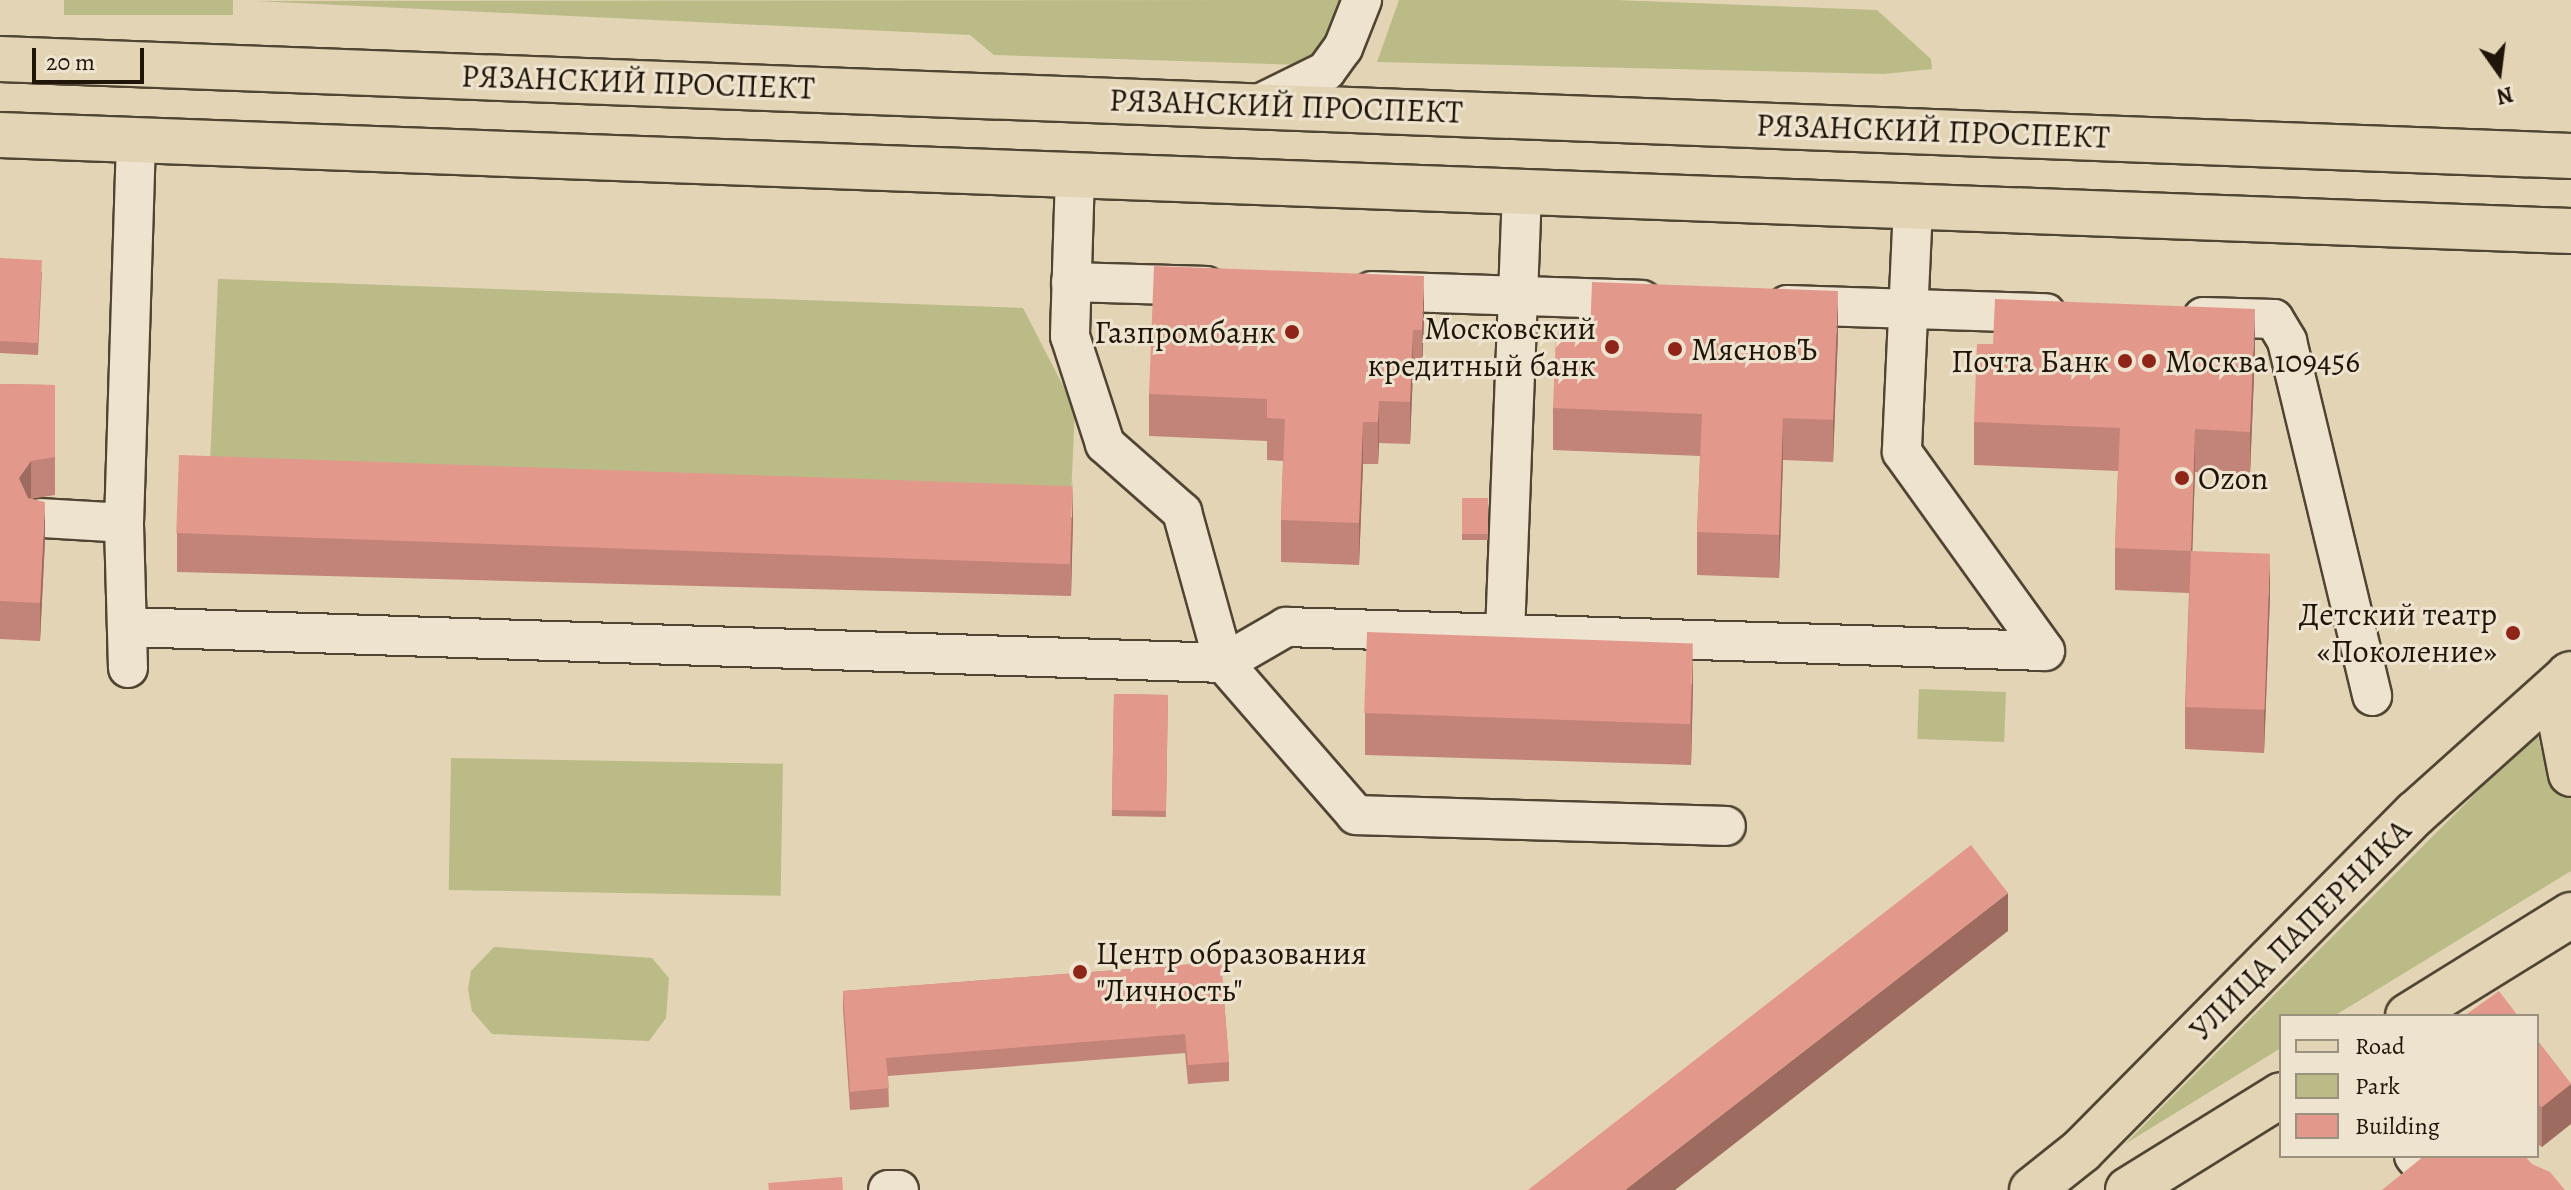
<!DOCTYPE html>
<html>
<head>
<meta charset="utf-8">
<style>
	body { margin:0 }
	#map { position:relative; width:2571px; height:1190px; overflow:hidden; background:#e3d4b5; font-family:Alegreya,serif }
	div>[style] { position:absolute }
	.green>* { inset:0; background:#bb8; transform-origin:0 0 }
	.roads { filter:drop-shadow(2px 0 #504533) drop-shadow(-2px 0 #504533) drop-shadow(0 2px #504533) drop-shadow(0 -2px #504533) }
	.minor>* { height:38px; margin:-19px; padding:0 19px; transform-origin:19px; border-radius:19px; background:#ede3cf }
	.major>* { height:44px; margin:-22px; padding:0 22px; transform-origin:22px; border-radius:22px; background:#e3d4b5 }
	.wall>* { inset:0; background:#c28478; transform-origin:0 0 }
	.shaded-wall>* { inset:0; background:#9e6b61 }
	.building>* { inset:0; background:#e2998b; transform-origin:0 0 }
	.dots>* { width:22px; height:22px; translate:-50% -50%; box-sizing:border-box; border:4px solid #ede3cf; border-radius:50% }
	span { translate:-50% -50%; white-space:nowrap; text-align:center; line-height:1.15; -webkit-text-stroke:6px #ede3cf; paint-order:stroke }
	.street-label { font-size:32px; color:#1f1508 }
	.poi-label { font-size:32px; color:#1f1508 }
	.right { translate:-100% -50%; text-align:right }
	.left { translate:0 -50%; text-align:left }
	.legend { position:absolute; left:2279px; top:1014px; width:260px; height:144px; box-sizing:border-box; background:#ede3cf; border:2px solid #9b917f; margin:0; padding:10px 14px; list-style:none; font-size:24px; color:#1f1508 }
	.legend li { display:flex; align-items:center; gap:16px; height:40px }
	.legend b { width:40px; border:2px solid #9b917f }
	.north { position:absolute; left:2459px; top:32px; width:80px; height:80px; -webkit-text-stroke:6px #ede3cf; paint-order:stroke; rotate:166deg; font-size:22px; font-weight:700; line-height:32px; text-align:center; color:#1f1508 }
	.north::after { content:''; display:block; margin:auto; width:28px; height:36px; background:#1f1508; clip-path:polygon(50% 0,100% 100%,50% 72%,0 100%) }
	.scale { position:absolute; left:32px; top:48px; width:112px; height:36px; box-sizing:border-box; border:4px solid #1f1508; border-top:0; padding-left:10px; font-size:24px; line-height:28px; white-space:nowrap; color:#1f1508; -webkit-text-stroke:6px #ede3cf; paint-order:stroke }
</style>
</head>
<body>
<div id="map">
	<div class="green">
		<i style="left:64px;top:0;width:169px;height:15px"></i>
		<i style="clip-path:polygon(1340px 0,1319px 54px,1304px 65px,994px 55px,970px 35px,255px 1px)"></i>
		<i style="clip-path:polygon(1399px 0,1615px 0,1877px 10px,1931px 59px,1932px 69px,1884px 74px,1377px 62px)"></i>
		<i style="clip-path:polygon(218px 279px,1023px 308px,1075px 409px,1071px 497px,210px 465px)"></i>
		<i style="left:1919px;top:689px;width:87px;height:50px;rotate:2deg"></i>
		<i style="clip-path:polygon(2537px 732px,2544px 762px,2571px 799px,2571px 871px,2334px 1016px,2281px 1016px,2281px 1048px,2125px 1144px)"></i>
		<i style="left:451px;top:758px;width:332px;height:132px;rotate:1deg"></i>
		<i style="clip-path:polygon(494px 947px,652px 958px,669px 978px,666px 1018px,649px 1041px,492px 1034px,472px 1011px,468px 989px,471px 971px)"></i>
	</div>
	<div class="roads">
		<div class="minor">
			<i style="left:1257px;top:105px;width:77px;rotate:-26.2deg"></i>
			<i style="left:1326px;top:71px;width:29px;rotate:-54deg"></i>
			<i style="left:1343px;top:48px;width:52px;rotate:-68.4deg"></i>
			<i style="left:1075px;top:175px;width:161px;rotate:91.8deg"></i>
			<i style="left:1070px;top:336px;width:114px;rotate:72deg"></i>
			<i style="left:1105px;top:444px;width:103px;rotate:41.4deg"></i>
			<i style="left:1182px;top:512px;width:157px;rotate:74.5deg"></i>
			<i style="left:1224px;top:663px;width:201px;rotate:49deg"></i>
			<i style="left:1356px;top:815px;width:370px;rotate:1.7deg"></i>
			<i style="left:1913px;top:206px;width:246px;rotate:92.6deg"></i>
			<i style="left:1902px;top:452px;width:245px;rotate:54.3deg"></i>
			<i style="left:1071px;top:282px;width:135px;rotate:1.7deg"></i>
			<i style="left:1372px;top:291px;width:270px;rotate:1.9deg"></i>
			<i style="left:1787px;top:305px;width:259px;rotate:1.8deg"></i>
			<i style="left:2203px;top:317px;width:71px;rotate:1.6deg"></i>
			<i style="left:2274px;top:319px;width:26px;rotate:59deg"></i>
			<i style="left:2287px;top:341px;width:365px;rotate:76.5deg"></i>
			<i style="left:41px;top:518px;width:83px;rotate:3.4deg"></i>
			<i style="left:128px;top:627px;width:1097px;rotate:1.88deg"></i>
			<i style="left:1224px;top:663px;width:72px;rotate:-30.1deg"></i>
			<i style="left:1286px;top:627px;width:759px;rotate:1.81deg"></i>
			<i style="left:1505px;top:634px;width:442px;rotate:-87.8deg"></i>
			<i style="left:128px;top:668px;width:145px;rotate:-91.6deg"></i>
			<i style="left:124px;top:523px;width:383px;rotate:-88.2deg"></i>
			<i style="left:2414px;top:1156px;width:9px;rotate:49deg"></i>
			<i style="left:2420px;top:1163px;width:11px;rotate:-38deg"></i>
			<i style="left:888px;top:1190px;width:11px"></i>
		</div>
		<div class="major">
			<i style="left:0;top:59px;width:2573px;rotate:2.16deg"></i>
			<i style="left:0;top:135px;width:2573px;rotate:2.14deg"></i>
			<i style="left:2569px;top:675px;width:39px;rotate:105deg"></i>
			<i style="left:2559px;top:713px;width:62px;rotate:78.9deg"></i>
			<i style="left:2408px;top:1016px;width:192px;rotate:-31.8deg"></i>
			<i style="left:2032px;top:1190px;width:63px;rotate:-38.5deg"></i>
			<i style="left:2081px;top:1151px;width:476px;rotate:-45.3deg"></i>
			<i style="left:2416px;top:813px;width:208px;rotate:-41.9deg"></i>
			<i style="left:2128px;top:1190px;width:180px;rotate:-31.8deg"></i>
		</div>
	</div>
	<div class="wall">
		<i style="clip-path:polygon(0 258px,42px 272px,38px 355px,0 353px)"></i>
		<i style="clip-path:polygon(1424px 319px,1422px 373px,1413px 372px,1410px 444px,1379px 443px,1378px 464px,1363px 464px,1359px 565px,1281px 562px,1281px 520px,1283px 461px,1267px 460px,1267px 441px,1149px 436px,1149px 394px)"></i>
		<i style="clip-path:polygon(1838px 334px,1833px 462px,1783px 460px,1779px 578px,1697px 575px,1697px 532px,1700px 456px,1553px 450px,1553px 408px,1590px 335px)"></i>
		<i style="clip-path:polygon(2255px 351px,2250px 474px,2195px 472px,2192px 551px,2270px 596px,2264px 753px,2185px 749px,2185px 707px,2189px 593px,2115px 590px,2115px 548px,2118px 471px,1974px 465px,1974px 422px)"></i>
		<i style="clip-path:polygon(0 384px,55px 385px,55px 495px,31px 499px,45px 540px,40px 641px,0 639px)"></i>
		<i style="left:1462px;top:498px;width:26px;height:42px"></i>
		<i style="clip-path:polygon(1073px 517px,1071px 596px,177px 572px,177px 533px)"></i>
		<i style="clip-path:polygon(1693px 684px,1691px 765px,1365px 755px,1365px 713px)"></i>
		<i style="left:1114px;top:694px;width:54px;height:122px;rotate:1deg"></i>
		<i style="clip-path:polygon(1221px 962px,1229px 1062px,1229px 1081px,1188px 1084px,1185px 1053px,888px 1076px,889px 1107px,850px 1110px,843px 1010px,843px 991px)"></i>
		<i style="clip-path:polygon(2537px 1040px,2571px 1084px,2542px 1147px,2537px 1144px)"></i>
	</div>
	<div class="shaded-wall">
		<i style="clip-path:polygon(1424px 276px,1424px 319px,1422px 373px,1422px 330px)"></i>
		<i style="clip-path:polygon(1838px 291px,1838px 334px,1833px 462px,1833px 420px)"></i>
		<i style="clip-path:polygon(2255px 309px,2255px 351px,2250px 474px,2250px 432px)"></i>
		<i style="clip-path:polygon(1413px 330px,1413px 372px,1410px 444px,1410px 402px)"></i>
		<i style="clip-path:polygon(1379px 401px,1379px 443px,1378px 464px,1378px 422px)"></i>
		<i style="clip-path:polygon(1783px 418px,1783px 460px,1779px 578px,1779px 535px)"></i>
		<i style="clip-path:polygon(1363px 422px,1363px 464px,1359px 565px,1359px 523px)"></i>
		<i style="clip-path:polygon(2195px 429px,2195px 472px,2191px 593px,2191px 551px)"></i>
		<i style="clip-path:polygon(31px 461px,31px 499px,19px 516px,19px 478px)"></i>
		<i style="clip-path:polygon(1073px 479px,1073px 517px,1071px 596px,1071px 557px)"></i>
		<i style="clip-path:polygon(45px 502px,45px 540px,40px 641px,40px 603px)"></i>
		<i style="clip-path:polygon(2270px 554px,2270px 596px,2264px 753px,2264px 710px)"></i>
		<i style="clip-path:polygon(1693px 642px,1693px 684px,1691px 765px,1691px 722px)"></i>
		<i style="clip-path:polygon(2008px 893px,2008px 931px,1675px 1190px,1625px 1190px)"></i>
		<i style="clip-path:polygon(2571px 1084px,2571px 1124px,2542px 1147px,2542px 1107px)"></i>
	</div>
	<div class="building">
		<i style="left:0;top:258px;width:42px;height:83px;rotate:3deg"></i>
		<i style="clip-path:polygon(1154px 266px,1424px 276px,1422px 330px,1413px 330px,1410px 402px,1379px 401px,1378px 422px,1363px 422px,1359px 523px,1281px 520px,1285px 419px,1267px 418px,1267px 399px,1149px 394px)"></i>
		<i style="clip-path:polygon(1592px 282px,1838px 291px,1833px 420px,1783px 418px,1779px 535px,1697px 532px,1702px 414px,1553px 408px,1556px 334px,1590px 335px)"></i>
		<i style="clip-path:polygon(1995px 299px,2255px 309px,2250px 432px,2195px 429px,2191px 551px,2115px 548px,2120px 428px,1974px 422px,1977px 344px,1993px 344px)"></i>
		<i style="clip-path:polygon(0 384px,55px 385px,55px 457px,31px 461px,19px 478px,28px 498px,45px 502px,40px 603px,0 601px)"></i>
		<i style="left:179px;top:455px;width:894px;height:78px;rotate:2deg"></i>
		<i style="left:1462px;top:498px;width:26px;height:36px"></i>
		<i style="left:2191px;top:551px;width:79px;height:156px;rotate:2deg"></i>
		<i style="left:1367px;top:632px;width:326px;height:81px;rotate:2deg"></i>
		<i style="left:1114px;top:694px;width:54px;height:116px;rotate:1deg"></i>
		<i style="clip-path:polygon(1971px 845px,2008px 893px,1625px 1190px,1528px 1190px)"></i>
		<i style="clip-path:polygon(1221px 962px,1229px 1062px,1188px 1065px,1185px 1034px,886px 1058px,889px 1088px,850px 1092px,843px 991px)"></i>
		<i style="clip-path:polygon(2499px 991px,2518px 1016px,2464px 1016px)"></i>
		<i style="clip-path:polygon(2537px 1040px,2571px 1084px,2542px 1107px,2537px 1104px)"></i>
		<i style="clip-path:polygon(2424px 1156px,2525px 1156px,2532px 1164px,2550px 1172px,2565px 1190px,2382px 1190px)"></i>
		<i style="clip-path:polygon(842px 1177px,843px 1190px,769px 1190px,768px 1183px)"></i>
	</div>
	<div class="dots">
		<i style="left:1292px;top:332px;background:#8f2418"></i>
		<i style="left:1612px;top:347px;background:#8f2418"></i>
		<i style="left:1675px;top:349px;background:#8f2418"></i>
		<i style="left:2125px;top:361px;background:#8f2418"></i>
		<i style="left:2149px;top:361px;background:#8f2418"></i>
		<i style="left:2182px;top:478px;background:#8f2418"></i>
		<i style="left:2513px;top:633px;background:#8f2418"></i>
		<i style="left:1080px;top:972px;background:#8f2418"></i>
	</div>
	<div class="street-label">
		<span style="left:638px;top:82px;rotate:2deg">РЯЗАНСКИЙ ПРОСПЕКТ</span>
		<span style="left:1286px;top:106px;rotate:2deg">РЯЗАНСКИЙ ПРОСПЕКТ</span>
		<span style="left:1933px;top:131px;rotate:2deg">РЯЗАНСКИЙ ПРОСПЕКТ</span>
		<span style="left:2300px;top:930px;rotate:-45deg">УЛИЦА ПАПЕРНИКА</span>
	</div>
	<div class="poi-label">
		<span class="right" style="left:1596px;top:347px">Московский<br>кредитный банк</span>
		<span class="right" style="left:1276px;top:332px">Газпромбанк</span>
		<span class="left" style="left:1691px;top:349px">МясновЪ</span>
		<span class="right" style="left:2109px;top:361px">Почта Банк</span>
		<span class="left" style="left:2165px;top:361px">Москва 109456</span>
		<span class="left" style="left:2198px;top:478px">Ozon</span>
		<span class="right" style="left:2497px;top:633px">Детский театр<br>«Поколение»</span>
		<span class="left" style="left:1096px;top:972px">Центр образования<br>"Личность"</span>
	</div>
	<ul class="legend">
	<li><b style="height:10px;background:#e3d4b5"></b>Road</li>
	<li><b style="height:22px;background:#bb8"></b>Park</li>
	<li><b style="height:22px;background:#e2998b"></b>Building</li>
	</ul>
	<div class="north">N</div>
	<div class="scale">20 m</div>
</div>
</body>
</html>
